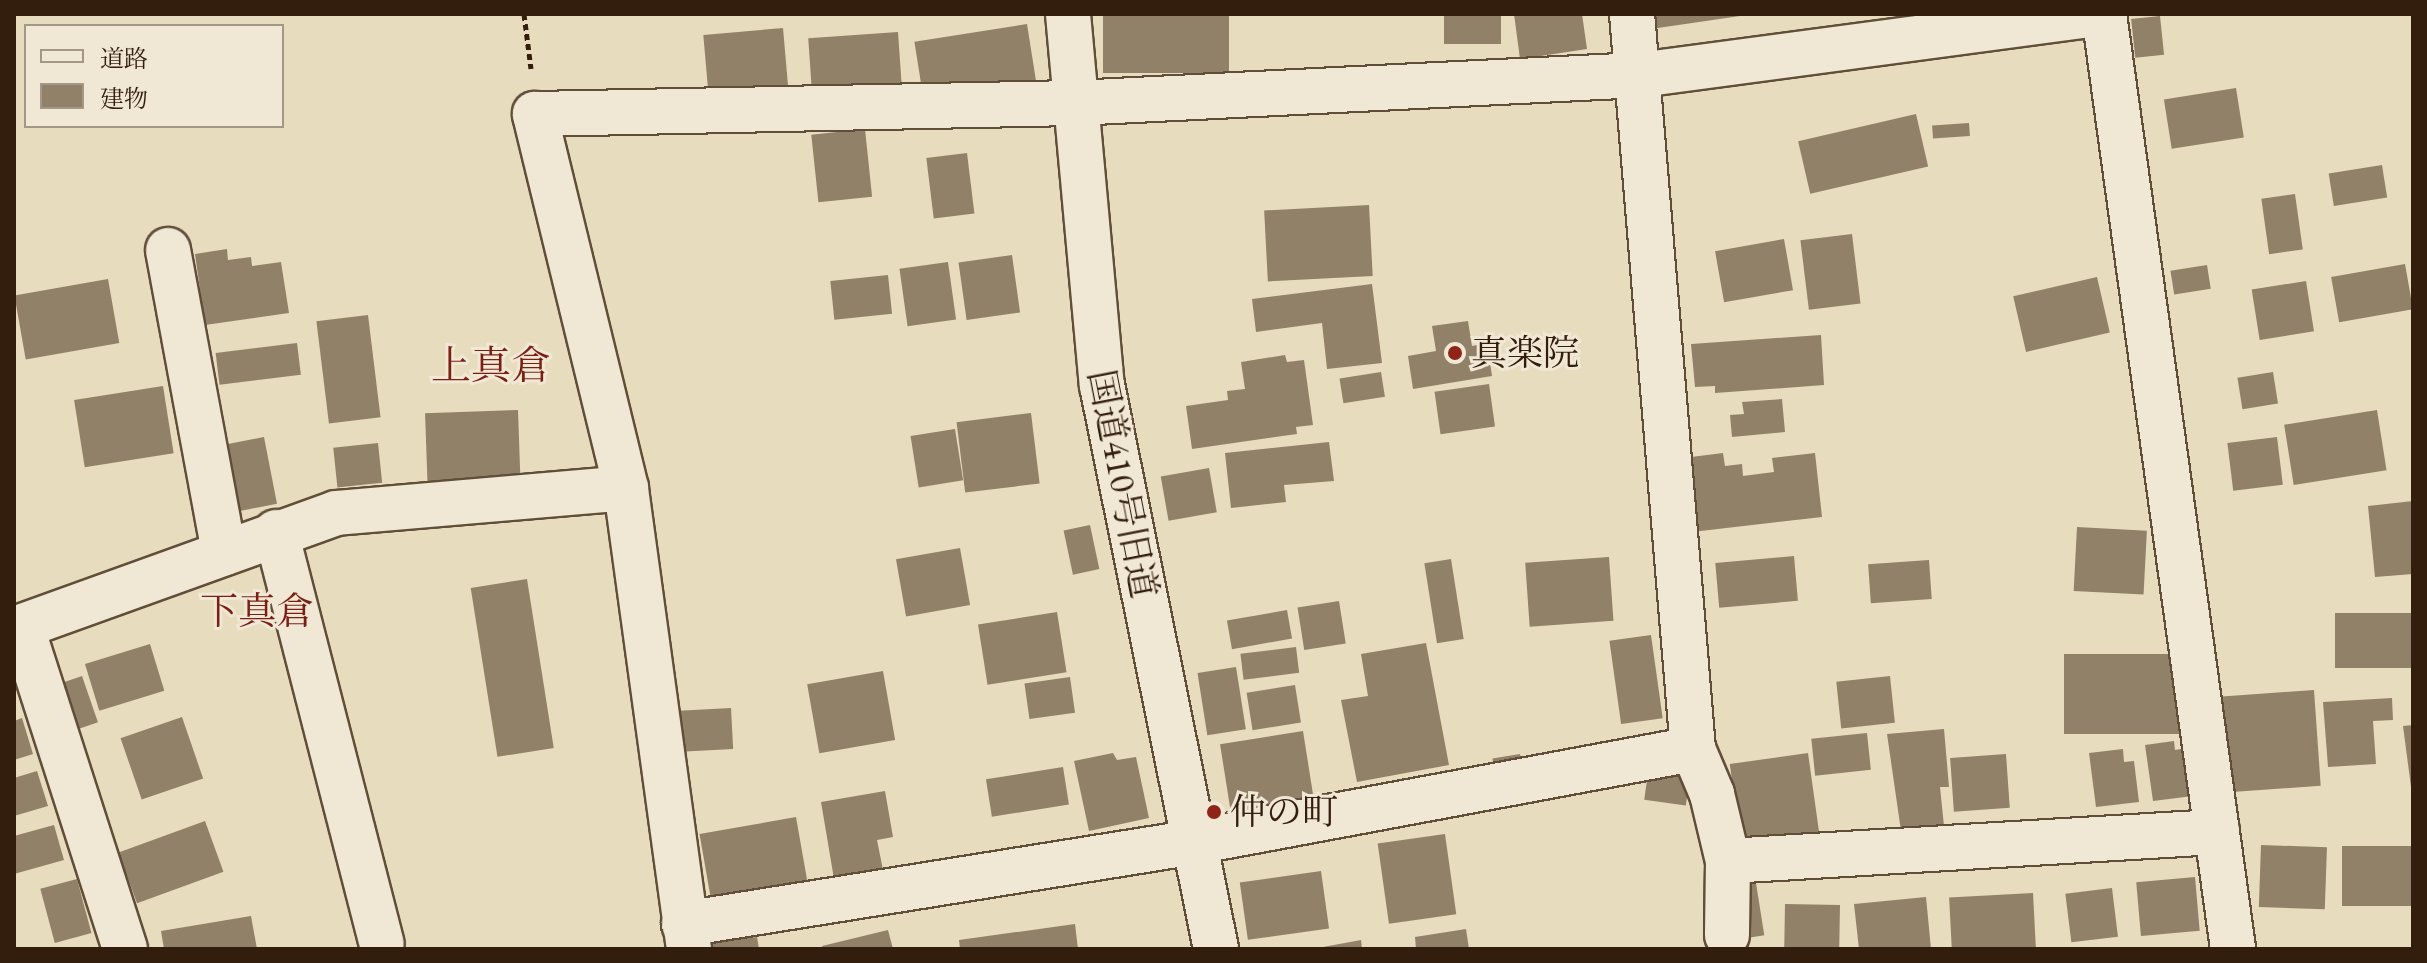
<!DOCTYPE html>
<html>
<head>
<meta charset="utf-8">
<style>
	body { margin:0 }
	#map { position:relative; width:2427px; height:963px; overflow:hidden; background:#e8dcbe; font-family:"EB Garamond","Noto Serif JP",serif }
	div>[style] { position:absolute }
	.building>* { inset:0; background:#918169; transform-origin:0 0 }
	.path>* { height:5px; margin-top:-2.5px; transform-origin:0; background:repeating-linear-gradient(90deg,#331e0d 0 6px,transparent 0 10px) }
	.roads { filter:drop-shadow(2px 0 #604e39) drop-shadow(-2px 0 #604e39) drop-shadow(0 2px #604e39) drop-shadow(0 -2px #604e39) }
	.street>* { height:44px; margin:-22px; padding:0 22px; transform-origin:22px; border-radius:22px; background:#f0e8d5 }
	.secondary>* { height:44px; margin:-22px; padding:0 22px; transform-origin:22px; border-radius:22px; background:#f0e8d5 }
	.dots>* { width:22px; height:22px; translate:-50% -50%; box-sizing:border-box; border:4px solid #f0e8d5; border-radius:50% }
	span { translate:-50% -50%; white-space:nowrap; text-align:center; line-height:1.15; -webkit-text-stroke:6px #f0e8d5; paint-order:stroke }
	.poi-label { font-size:36px; color:#331e0d }
	.left { translate:0 -50%; text-align:left }
	.street-label { font-size:36px; color:#331e0d }
	.neighbourhood-label { font-size:38px; color:#7a1f14 }
	.quarter-label { font-size:40px; color:#7a1f14 }
	.frame { position:absolute; inset:0; border:16px solid #331e0d; pointer-events:none }
	.legend { position:absolute; left:24px; top:24px; width:260px; height:104px; box-sizing:border-box; background:#f0e8d5; border:2px solid #a49785; margin:0; padding:10px 14px; list-style:none; font-size:24px; color:#331e0d }
	.legend li { display:flex; align-items:center; gap:16px; height:40px }
	.legend b { width:40px; border:2px solid #a49785 }
</style>
</head>
<body>
<div id="map">
	<div class="building">
		<i style="left:1103px;top:14px;width:126px;height:59px"></i>
		<i style="left:1444px;top:14px;width:57px;height:30px"></i>
		<i style="clip-path:polygon(1514px 14px,1582px 14px,1587px 49px,1520px 59px)"></i>
		<i style="clip-path:polygon(1648px 14px,1740px 14px,1740px 16px,1651px 29px)"></i>
		<i style="left:2160px;top:16px;width:39px;height:29px;rotate:84deg"></i>
		<i style="left:1027px;top:24px;width:58px;height:114px;rotate:81deg"></i>
		<i style="left:783px;top:28px;width:61px;height:80px;rotate:85deg"></i>
		<i style="left:898px;top:32px;width:58px;height:90px;rotate:86deg"></i>
		<i style="left:2236px;top:88px;width:50px;height:73px;rotate:81deg"></i>
		<i style="left:1916px;top:114px;width:54px;height:121px;rotate:77deg"></i>
		<i style="left:1969px;top:123px;width:13px;height:37px;rotate:86deg"></i>
		<i style="left:865px;top:129px;width:68px;height:54px;rotate:84deg"></i>
		<i style="left:967px;top:153px;width:61px;height:41px;rotate:83deg"></i>
		<i style="left:2382px;top:165px;width:33px;height:54px;rotate:81deg"></i>
		<i style="left:2295px;top:194px;width:56px;height:34px;rotate:82deg"></i>
		<i style="left:1369px;top:205px;width:71px;height:105px;rotate:87deg"></i>
		<i style="left:1852px;top:234px;width:70px;height:52px;rotate:83deg"></i>
		<i style="left:1784px;top:239px;width:52px;height:70px;rotate:80deg"></i>
		<i style="clip-path:polygon(227px 249px,228px 260px,251px 257px,252px 266px,281px 262px,289px 313px,205px 325px,195px 254px)"></i>
		<i style="left:1012px;top:255px;width:58px;height:54px;rotate:82deg"></i>
		<i style="left:948px;top:262px;width:58px;height:49px;rotate:82deg"></i>
		<i style="left:2405px;top:264px;width:46px;height:75px;rotate:80deg"></i>
		<i style="left:2207px;top:265px;width:24px;height:37px;rotate:81deg"></i>
		<i style="left:888px;top:275px;width:39px;height:58px;rotate:84deg"></i>
		<i style="left:2097px;top:277px;width:57px;height:86px;rotate:77deg"></i>
		<i style="left:108px;top:279px;width:65px;height:95px;rotate:80deg"></i>
		<i style="left:2306px;top:281px;width:51px;height:55px;rotate:81deg"></i>
		<i style="clip-path:polygon(1372px 284px,1382px 363px,1327px 369px,1322px 323px,1256px 332px,1252px 299px)"></i>
		<i style="left:368px;top:315px;width:103px;height:52px;rotate:83deg"></i>
		<i style="clip-path:polygon(1468px 321px,1472px 346px,1487px 343px,1492px 376px,1413px 389px,1408px 356px,1436px 351px,1432px 326px)"></i>
		<i style="clip-path:polygon(1821px 335px,1824px 385px,1715px 393px,1715px 386px,1695px 387px,1691px 344px)"></i>
		<i style="left:297px;top:343px;width:32px;height:82px;rotate:83deg"></i>
		<i style="clip-path:polygon(1285px 355px,1287px 362px,1304px 360px,1313px 425px,1296px 427px,1297px 434px,1192px 449px,1186px 406px,1228px 400px,1227px 391px,1245px 389px,1241px 362px)"></i>
		<i style="left:1381px;top:372px;width:25px;height:42px;rotate:81deg"></i>
		<i style="left:2273px;top:372px;width:32px;height:36px;rotate:81deg"></i>
		<i style="left:1489px;top:384px;width:43px;height:55px;rotate:82deg"></i>
		<i style="left:163px;top:386px;width:68px;height:90px;rotate:81deg"></i>
		<i style="clip-path:polygon(1782px 399px,1785px 432px,1732px 437px,1730px 415px,1744px 414px,1742px 402px)"></i>
		<i style="left:518px;top:410px;width:74px;height:93px;rotate:88deg"></i>
		<i style="left:2377px;top:410px;width:61px;height:94px;rotate:81deg"></i>
		<i style="left:1031px;top:413px;width:71px;height:75px;rotate:83deg"></i>
		<i style="left:955px;top:429px;width:52px;height:45px;rotate:81deg"></i>
		<i style="left:264px;top:437px;width:68px;height:43px;rotate:79deg"></i>
		<i style="left:2277px;top:437px;width:48px;height:50px;rotate:83deg"></i>
		<i style="clip-path:polygon(1329px 442px,1334px 481px,1284px 485px,1286px 502px,1231px 508px,1225px 453px)"></i>
		<i style="left:378px;top:443px;width:40px;height:45px;rotate:84deg"></i>
		<i style="clip-path:polygon(1723px 453px,1725px 466px,1742px 464px,1743px 476px,1774px 472px,1772px 458px,1815px 453px,1822px 517px,1692px 532px,1683px 458px)"></i>
		<i style="left:1209px;top:468px;width:45px;height:49px;rotate:80deg"></i>
		<i style="clip-path:polygon(2413px 501px,2413px 574px,2375px 577px,2368px 506px)"></i>
		<i style="left:1090px;top:525px;width:45px;height:27px;rotate:78deg"></i>
		<i style="left:2077px;top:527px;width:70px;height:64px;rotate:3deg"></i>
		<i style="left:960px;top:548px;width:58px;height:65px;rotate:80deg"></i>
		<i style="left:1794px;top:556px;width:45px;height:79px;rotate:85deg"></i>
		<i style="left:1609px;top:557px;width:64px;height:84px;rotate:86deg"></i>
		<i style="left:1451px;top:559px;width:81px;height:27px;rotate:81deg"></i>
		<i style="left:1929px;top:560px;width:39px;height:61px;rotate:86deg"></i>
		<i style="left:527px;top:579px;width:171px;height:57px;rotate:81deg"></i>
		<i style="left:1339px;top:601px;width:43px;height:42px;rotate:81deg"></i>
		<i style="left:1287px;top:610px;width:29px;height:61px;rotate:80deg"></i>
		<i style="left:1057px;top:612px;width:61px;height:80px;rotate:81deg"></i>
		<i style="left:2413px;top:613px;width:55px;height:78px;rotate:90deg"></i>
		<i style="left:1651px;top:635px;width:84px;height:42px;rotate:82deg"></i>
		<i style="clip-path:polygon(1426px 643px,1449px 765px,1357px 782px,1341px 700px,1368px 696px,1361px 654px)"></i>
		<i style="left:150px;top:644px;width:49px;height:68px;rotate:73deg"></i>
		<i style="left:1296px;top:647px;width:26px;height:56px;rotate:83deg"></i>
		<i style="left:2064px;top:654px;width:122px;height:80px"></i>
		<i style="left:1236px;top:667px;width:63px;height:39px;rotate:81deg"></i>
		<i style="left:883px;top:671px;width:70px;height:77px;rotate:80deg"></i>
		<i style="left:82px;top:676px;width:49px;height:30px;rotate:71deg"></i>
		<i style="left:1890px;top:676px;width:47px;height:54px;rotate:84deg"></i>
		<i style="left:1070px;top:677px;width:36px;height:46px;rotate:82deg"></i>
		<i style="left:1295px;top:685px;width:38px;height:49px;rotate:81deg"></i>
		<i style="left:2314px;top:690px;width:96px;height:92px;rotate:86deg"></i>
		<i style="clip-path:polygon(2392px 698px,2393px 720px,2373px 721px,2376px 764px,2328px 767px,2323px 702px)"></i>
		<i style="left:731px;top:708px;width:41px;height:57px;rotate:87deg"></i>
		<i style="left:182px;top:717px;width:65px;height:65px;rotate:71deg"></i>
		<i style="clip-path:polygon(22px 718px,33px 754px,14px 760px,14px 721px)"></i>
		<i style="clip-path:polygon(2413px 725px,2413px 787px,2411px 787px,2403px 726px)"></i>
		<i style="clip-path:polygon(1944px 729px,1949px 787px,1940px 787px,1944px 826px,1901px 831px,1887px 734px)"></i>
		<i style="left:1303px;top:731px;width:67px;height:84px;rotate:81deg"></i>
		<i style="left:1867px;top:733px;width:37px;height:56px;rotate:84deg"></i>
		<i style="clip-path:polygon(2174px 741px,2175px 750px,2187px 748px,2193px 796px,2153px 801px,2145px 745px)"></i>
		<i style="clip-path:polygon(2123px 749px,2124px 762px,2134px 761px,2139px 802px,2096px 807px,2089px 753px)"></i>
		<i style="clip-path:polygon(1113px 753px,1117px 760px,1136px 757px,1149px 818px,1089px 831px,1074px 761px)"></i>
		<i style="left:1808px;top:753px;width:89px;height:79px;rotate:82deg"></i>
		<i style="left:1520px;top:754px;width:19px;height:28px;rotate:81deg"></i>
		<i style="left:2006px;top:754px;width:54px;height:56px;rotate:86deg"></i>
		<i style="left:1063px;top:767px;width:38px;height:78px;rotate:81deg"></i>
		<i style="clip-path:polygon(37px 771px,48px 806px,14px 816px,14px 778px)"></i>
		<i style="left:1648px;top:773px;width:42px;height:27px;rotate:8deg"></i>
		<i style="clip-path:polygon(885px 791px,893px 837px,877px 840px,883px 870px,834px 879px,821px 802px)"></i>
		<i style="left:796px;top:817px;width:66px;height:98px;rotate:80deg"></i>
		<i style="left:205px;top:821px;width:54px;height:92px;rotate:70deg"></i>
		<i style="clip-path:polygon(54px 825px,64px 860px,14px 874px,14px 836px)"></i>
		<i style="left:1445px;top:834px;width:81px;height:68px;rotate:82deg"></i>
		<i style="left:2261px;top:845px;width:66px;height:62px;rotate:2deg"></i>
		<i style="left:2413px;top:846px;width:60px;height:71px;rotate:90deg"></i>
		<i style="left:1321px;top:871px;width:58px;height:82px;rotate:82deg"></i>
		<i style="left:2195px;top:877px;width:54px;height:59px;rotate:85deg"></i>
		<i style="left:77px;top:879px;width:56px;height:38px;rotate:75deg"></i>
		<i style="left:1756px;top:883px;width:53px;height:22px;rotate:81deg"></i>
		<i style="left:2112px;top:888px;width:49px;height:47px;rotate:83deg"></i>
		<i style="left:2033px;top:893px;width:56px;height:84px;rotate:87deg"></i>
		<i style="clip-path:polygon(1926px 897px,1931px 949px,1859px 949px,1854px 904px)"></i>
		<i style="left:1785px;top:904px;width:55px;height:45px;rotate:1deg"></i>
		<i style="clip-path:polygon(251px 916px,257px 949px,164px 949px,161px 931px)"></i>
		<i style="clip-path:polygon(1075px 924px,1078px 949px,960px 949px,959px 940px)"></i>
		<i style="clip-path:polygon(1466px 929px,1469px 949px,1416px 949px,1415px 937px)"></i>
		<i style="clip-path:polygon(888px 930px,893px 949px,823px 949px,822px 946px)"></i>
		<i style="clip-path:polygon(757px 937px,759px 949px,713px 949px,712px 942px)"></i>
		<i style="clip-path:polygon(1361px 940px,1362px 949px,1323px 949px,1323px 947px)"></i>
	</div>
	<div class="path">
		<i style="left:524px;top:14px;width:55px;rotate:82.7deg"></i>
	</div>
	<div class="roads">
		<div class="street">
			<i style="left:1632px;top:14px;width:738px;rotate:85.26deg"></i>
			<i style="left:1693px;top:749px;width:49px;rotate:67.1deg"></i>
			<i style="left:1712px;top:794px;width:69px;rotate:76.6deg"></i>
			<i style="left:1728px;top:861px;width:74px;rotate:90.8deg"></i>
			<i style="left:2104px;top:14px;width:944px;rotate:82.14deg"></i>
			<i style="left:168px;top:250px;width:308px;rotate:79.5deg"></i>
			<i style="left:276px;top:532px;width:425px;rotate:75.6deg"></i>
			<i style="left:22px;top:628px;width:337px;rotate:72.2deg"></i>
			<i style="left:14px;top:629px;width:342px;rotate:-19.8deg"></i>
			<i style="left:336px;top:513px;width:291px;rotate:-4.9deg"></i>
			<i style="left:1728px;top:861px;width:490px;rotate:-3.4deg"></i>
			<i style="left:684px;top:924px;width:518px;rotate:-9.12deg"></i>
			<i style="left:1195px;top:842px;width:507px;rotate:-10.58deg"></i>
			<i style="left:689px;top:949px;width:465px;rotate:-97.8deg"></i>
			<i style="left:626px;top:488px;width:385px;rotate:-103.7deg"></i>
			<i style="left:535px;top:114px;width:539px;rotate:-1.17deg"></i>
			<i style="left:1074px;top:103px;width:567px;rotate:-2.83deg"></i>
			<i style="left:1640px;top:75px;width:464px;rotate:-7.6deg"></i>
		</div>
		<div class="secondary">
			<i style="left:1068px;top:14px;width:373px;rotate:84.8deg"></i>
			<i style="left:1102px;top:385px;width:575px;rotate:78.57deg"></i>
		</div>
	</div>
	<div class="dots">
		<i style="left:1455px;top:353px;background:#8f2418"></i>
		<i style="left:1214px;top:812px;background:#8f2418"></i>
	</div>
	<div class="poi-label">
		<span class="left" style="left:1471px;top:353px">真楽院</span>
		<span class="left" style="left:1230px;top:812px">仲の町</span>
	</div>
	<div class="street-label">
		<span style="left:1123px;top:484px;rotate:79deg">国道410号旧道</span>
	</div>
	<div class="neighbourhood-label">
		<span style="left:257px;top:611px">下真倉</span>
	</div>
	<div class="quarter-label">
		<span style="left:491px;top:365px">上真倉</span>
	</div>
	<div class="frame"></div>
	<ul class="legend">
	<li><b style="height:10px;background:#f0e8d5"></b>道路</li>
	<li><b style="height:22px;background:#918169"></b>建物</li>
	</ul>
</div>
</body>
</html>
